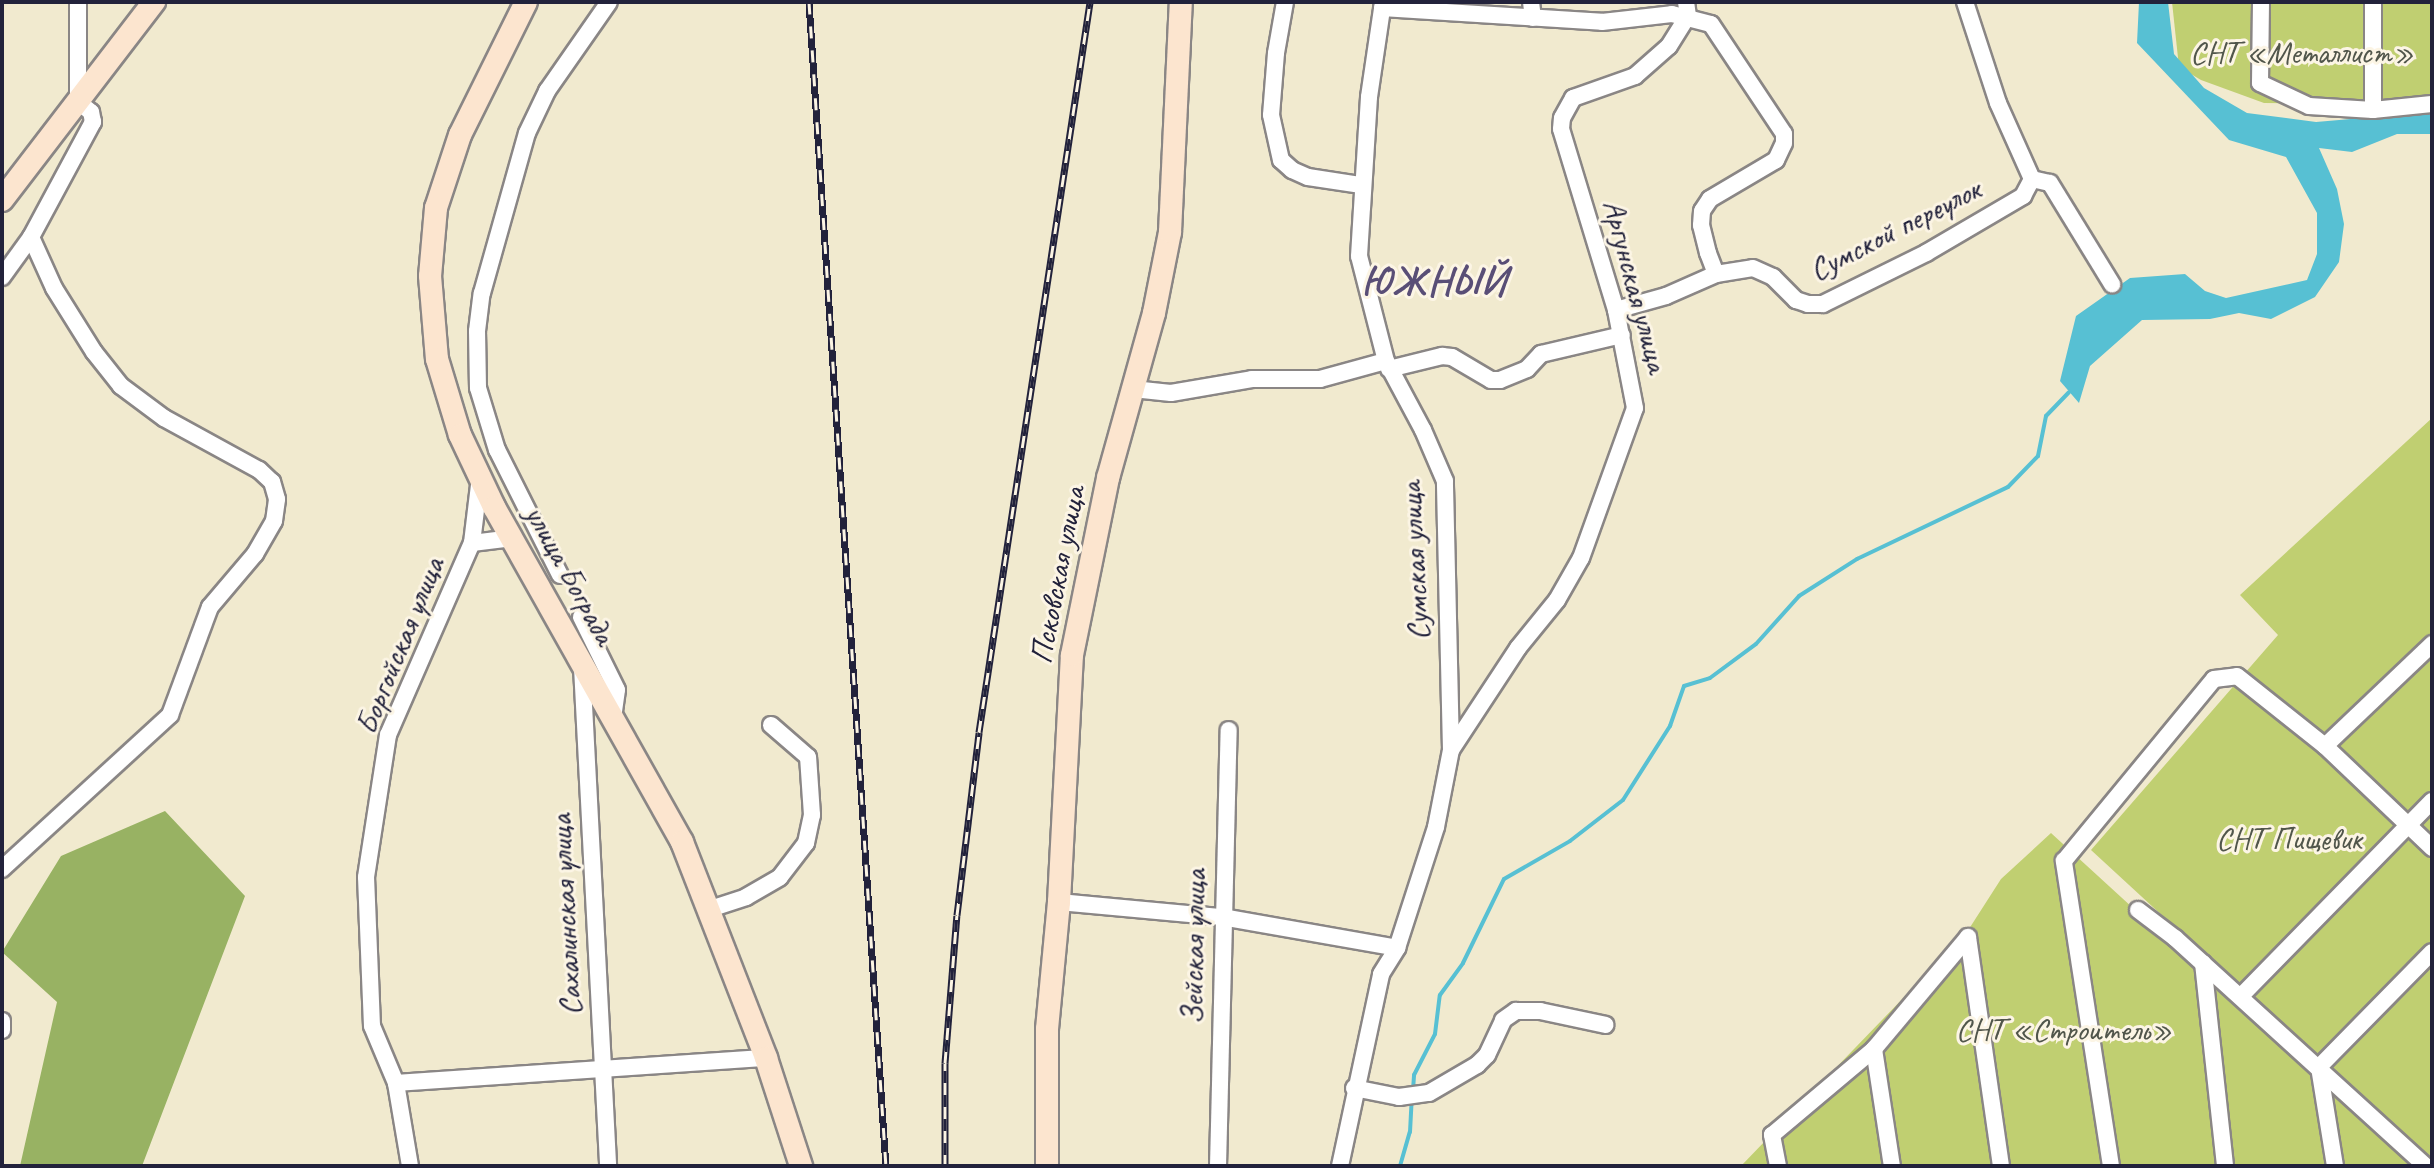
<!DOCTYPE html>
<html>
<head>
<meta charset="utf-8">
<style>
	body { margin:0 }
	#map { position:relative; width:2434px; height:1168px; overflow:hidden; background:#f1eacf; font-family:Caveat,sans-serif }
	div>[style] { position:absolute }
	.green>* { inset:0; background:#c0cf71 }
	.forest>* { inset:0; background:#98b263 }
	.water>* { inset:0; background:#57c0d3 }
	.stream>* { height:4px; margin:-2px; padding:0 2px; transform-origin:2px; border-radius:2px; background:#57c0d3 }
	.roads { filter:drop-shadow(2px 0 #8a8685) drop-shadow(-2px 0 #8a8685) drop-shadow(0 2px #8a8685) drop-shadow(0 -2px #8a8685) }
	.street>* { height:16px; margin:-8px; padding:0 8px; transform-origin:8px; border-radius:8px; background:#fff }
	.secondary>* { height:22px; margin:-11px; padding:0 11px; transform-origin:11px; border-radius:11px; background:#fce5cf }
	.rail>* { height:7px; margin-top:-3.5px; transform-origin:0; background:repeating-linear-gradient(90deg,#fcf5e5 0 12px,#22223b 0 24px); box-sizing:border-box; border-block:2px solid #22223b }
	span { translate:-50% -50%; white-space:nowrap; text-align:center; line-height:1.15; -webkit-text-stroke:6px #fcf5e5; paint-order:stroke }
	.park-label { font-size:32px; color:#51564b }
	.street-label { font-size:32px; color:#22223b }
	.district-label { font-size:40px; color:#594e76; font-weight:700; letter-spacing:2px }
	.frame { position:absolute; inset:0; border:4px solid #22223b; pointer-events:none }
</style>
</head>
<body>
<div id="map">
	<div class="green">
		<i style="clip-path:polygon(2172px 2px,2432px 2px,2432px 104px,2264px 103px,2201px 80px,2179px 67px)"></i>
		<i style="clip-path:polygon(2432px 418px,2432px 1164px,2091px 850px,2278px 635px,2240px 595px)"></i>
		<i style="clip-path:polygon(2051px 833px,2415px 1166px,1741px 1166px,1967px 932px,2001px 879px)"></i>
	</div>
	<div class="forest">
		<i style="clip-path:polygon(165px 811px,245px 896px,142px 1166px,20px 1166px,57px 1002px,2px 952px,61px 856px)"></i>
	</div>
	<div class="water">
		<i style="clip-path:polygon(2139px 2px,2168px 2px,2174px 54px,2204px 88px,2247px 113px,2316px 122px,2432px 112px,2432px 134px,2397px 134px,2352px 152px,2319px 148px,2337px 189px,2344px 224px,2339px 262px,2315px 297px,2271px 319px,2239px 313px,2210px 319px,2142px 320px,2090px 366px,2079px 403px,2060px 381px,2076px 316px,2130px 278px,2185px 274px,2205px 291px,2226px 298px,2307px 280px,2317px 254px,2317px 213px,2286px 157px,2229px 140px,2137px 43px)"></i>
	</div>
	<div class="stream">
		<i style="left:1413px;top:1090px;width:15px;rotate:-86deg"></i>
		<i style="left:1414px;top:1075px;width:46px;rotate:-62.9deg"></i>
		<i style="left:1435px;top:1034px;width:39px;rotate:-83deg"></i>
		<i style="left:1440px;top:995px;width:39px;rotate:-54deg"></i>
		<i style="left:1463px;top:963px;width:93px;rotate:-64deg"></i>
		<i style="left:1504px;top:879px;width:76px;rotate:-29.9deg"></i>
		<i style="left:1570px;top:841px;width:67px;rotate:-37.7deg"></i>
		<i style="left:1623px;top:800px;width:88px;rotate:-57.6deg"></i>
		<i style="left:1670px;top:726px;width:42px;rotate:-70.7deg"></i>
		<i style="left:1684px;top:686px;width:27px;rotate:-17deg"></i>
		<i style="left:1710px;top:678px;width:57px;rotate:-36.5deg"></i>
		<i style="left:1756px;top:644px;width:64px;rotate:-48.1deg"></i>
		<i style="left:1799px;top:596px;width:69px;rotate:-32.5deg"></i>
		<i style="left:1857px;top:559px;width:167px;rotate:-25.5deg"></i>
		<i style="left:2008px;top:487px;width:43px;rotate:-45.9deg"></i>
		<i style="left:2038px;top:456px;width:41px;rotate:-78.7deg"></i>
		<i style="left:2046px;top:416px;width:33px;rotate:-46deg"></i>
		<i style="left:1400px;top:1166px;width:35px;rotate:-74deg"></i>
		<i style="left:1410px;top:1132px;width:34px;rotate:-87deg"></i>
	</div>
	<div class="roads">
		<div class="street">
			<i style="left:1285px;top:2px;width:52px;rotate:100deg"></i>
			<i style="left:1276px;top:53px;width:62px;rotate:94.6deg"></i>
			<i style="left:1271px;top:115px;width:46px;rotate:77.5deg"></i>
			<i style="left:1281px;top:160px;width:15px;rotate:42deg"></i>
			<i style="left:1292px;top:170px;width:17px;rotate:24deg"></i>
			<i style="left:1308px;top:177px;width:54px;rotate:8.6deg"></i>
			<i style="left:1531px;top:2px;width:16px;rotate:83deg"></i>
			<i style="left:1965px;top:2px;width:106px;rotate:71.9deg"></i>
			<i style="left:1998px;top:103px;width:83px;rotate:65.9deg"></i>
			<i style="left:2032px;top:179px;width:18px;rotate:13deg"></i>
			<i style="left:2050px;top:183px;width:119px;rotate:58.5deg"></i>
			<i style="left:2261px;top:2px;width:81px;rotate:90.7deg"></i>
			<i style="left:2260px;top:83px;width:54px;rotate:25.1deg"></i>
			<i style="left:2309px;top:106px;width:64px;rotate:3.6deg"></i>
			<i style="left:2373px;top:110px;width:59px;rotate:-5.8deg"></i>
			<i style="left:2373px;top:2px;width:108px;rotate:90deg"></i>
			<i style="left:1382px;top:8px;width:220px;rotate:3.6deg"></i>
			<i style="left:1602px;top:22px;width:70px;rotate:-6.5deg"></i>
			<i style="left:1672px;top:14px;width:40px;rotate:14.4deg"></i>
			<i style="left:1711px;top:24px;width:132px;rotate:56.4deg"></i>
			<i style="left:1784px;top:134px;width:9px;rotate:90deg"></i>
			<i style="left:1784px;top:143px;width:19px;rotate:115deg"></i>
			<i style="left:1776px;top:160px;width:77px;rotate:149.4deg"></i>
			<i style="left:1710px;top:199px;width:14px;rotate:124deg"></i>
			<i style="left:1702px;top:211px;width:14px;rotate:94deg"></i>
			<i style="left:1701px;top:225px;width:29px;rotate:76deg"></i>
			<i style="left:1708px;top:253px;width:22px;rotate:69deg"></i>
			<i style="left:1716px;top:274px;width:37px;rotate:-9deg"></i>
			<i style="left:1753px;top:268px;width:22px;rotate:24deg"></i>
			<i style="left:1773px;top:277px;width:33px;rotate:45deg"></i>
			<i style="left:1796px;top:300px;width:13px;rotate:18deg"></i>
			<i style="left:1808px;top:304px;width:15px"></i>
			<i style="left:1823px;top:304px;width:115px;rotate:-26.3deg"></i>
			<i style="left:1926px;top:253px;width:113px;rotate:-30.4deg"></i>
			<i style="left:2023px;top:196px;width:19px;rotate:-62deg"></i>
			<i style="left:2px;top:277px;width:49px;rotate:-54.1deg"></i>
			<i style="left:1616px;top:310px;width:52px;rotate:-15.6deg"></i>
			<i style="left:1666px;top:296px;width:55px;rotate:-23.7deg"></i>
			<i style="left:1389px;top:369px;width:55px;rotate:-13.8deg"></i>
			<i style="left:1442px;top:356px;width:10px;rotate:6deg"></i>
			<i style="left:1452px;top:357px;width:45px;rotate:30.5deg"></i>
			<i style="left:1491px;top:380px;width:9px"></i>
			<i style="left:1500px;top:380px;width:29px;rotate:-22deg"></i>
			<i style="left:1527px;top:369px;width:21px;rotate:-47deg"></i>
			<i style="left:1541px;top:354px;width:83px;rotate:-13.2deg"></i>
			<i style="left:1133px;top:389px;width:38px;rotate:6deg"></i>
			<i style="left:1171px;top:393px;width:82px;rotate:-9.8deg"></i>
			<i style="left:1252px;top:379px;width:68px"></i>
			<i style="left:1320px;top:379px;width:68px;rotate:-15.3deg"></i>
			<i style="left:472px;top:543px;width:39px;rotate:-7deg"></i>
			<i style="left:560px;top:575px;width:140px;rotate:-116.7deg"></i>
			<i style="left:497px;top:450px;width:65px;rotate:-107deg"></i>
			<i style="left:478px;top:388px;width:57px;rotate:-91deg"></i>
			<i style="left:477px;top:331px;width:38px;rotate:-83deg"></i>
			<i style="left:482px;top:293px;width:166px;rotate:-74.3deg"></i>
			<i style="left:527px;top:133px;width:47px;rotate:-64.5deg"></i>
			<i style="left:547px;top:91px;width:108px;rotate:-55.1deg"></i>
			<i style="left:581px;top:617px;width:81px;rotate:63.7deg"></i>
			<i style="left:617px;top:690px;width:29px;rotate:98deg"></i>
			<i style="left:582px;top:667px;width:500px;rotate:87deg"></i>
			<i style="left:2325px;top:746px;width:148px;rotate:-43.6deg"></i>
			<i style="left:1451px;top:750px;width:122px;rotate:-56.7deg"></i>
			<i style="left:1518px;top:648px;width:62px;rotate:-50.9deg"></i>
			<i style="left:1557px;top:600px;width:48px;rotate:-60.3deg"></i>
			<i style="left:1581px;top:558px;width:159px;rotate:-70.2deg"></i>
			<i style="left:1635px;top:408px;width:100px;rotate:-101deg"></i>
			<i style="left:1616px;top:310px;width:189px;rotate:-106.9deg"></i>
			<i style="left:1561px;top:129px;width:11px;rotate:-85deg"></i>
			<i style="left:1562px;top:118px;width:23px;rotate:-61deg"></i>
			<i style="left:1573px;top:98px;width:66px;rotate:-19.5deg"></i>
			<i style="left:1635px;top:76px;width:45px;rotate:-41.4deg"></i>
			<i style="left:1669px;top:46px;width:36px;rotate:-58deg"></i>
			<i style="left:1688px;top:16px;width:14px;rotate:-98deg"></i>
			<i style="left:2px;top:869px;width:228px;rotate:-42.5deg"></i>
			<i style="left:170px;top:715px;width:115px;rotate:-69.7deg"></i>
			<i style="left:210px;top:607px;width:70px;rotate:-49.7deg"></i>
			<i style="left:255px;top:554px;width:38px;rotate:-60deg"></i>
			<i style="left:274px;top:521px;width:22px;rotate:-82deg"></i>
			<i style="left:277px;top:499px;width:18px;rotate:-106deg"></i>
			<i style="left:272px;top:482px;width:18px;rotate:-137deg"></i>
			<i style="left:259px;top:470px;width:108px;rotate:-151.3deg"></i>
			<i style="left:164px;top:418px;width:54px;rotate:-143.3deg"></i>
			<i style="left:121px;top:386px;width:43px;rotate:-128.5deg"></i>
			<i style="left:94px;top:352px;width:75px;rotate:-122deg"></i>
			<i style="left:54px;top:288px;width:56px;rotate:-114.3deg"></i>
			<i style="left:31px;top:237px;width:131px;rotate:-61.7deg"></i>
			<i style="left:93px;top:122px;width:10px;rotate:-101deg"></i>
			<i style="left:91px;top:112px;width:16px;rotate:-142deg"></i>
			<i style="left:78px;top:102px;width:100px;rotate:-90deg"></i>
			<i style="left:1059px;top:902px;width:164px;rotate:5.3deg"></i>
			<i style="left:1222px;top:917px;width:178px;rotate:10deg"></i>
			<i style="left:710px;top:909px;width:38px;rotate:-18deg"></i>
			<i style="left:746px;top:897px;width:39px;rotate:-30deg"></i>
			<i style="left:780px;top:877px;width:43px;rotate:-52.6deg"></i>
			<i style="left:806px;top:843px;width:29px;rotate:-78deg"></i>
			<i style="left:812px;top:815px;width:58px;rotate:-93.9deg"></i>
			<i style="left:808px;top:757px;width:49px;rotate:-139.1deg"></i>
			<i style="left:2138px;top:910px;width:46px;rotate:37.1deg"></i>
			<i style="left:2175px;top:938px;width:339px;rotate:42.3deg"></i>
			<i style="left:1968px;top:937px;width:231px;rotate:81.8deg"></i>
			<i style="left:2203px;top:963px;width:204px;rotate:83.8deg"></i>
			<i style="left:2241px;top:996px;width:273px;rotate:-45.6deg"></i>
			<i style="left:2px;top:1021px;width:9px;rotate:90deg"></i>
			<i style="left:1874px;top:1049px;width:118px;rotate:81.3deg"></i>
			<i style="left:396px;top:1083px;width:371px;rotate:-3.9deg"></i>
			<i style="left:1354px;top:1088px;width:46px;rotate:11.3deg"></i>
			<i style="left:1399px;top:1097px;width:30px;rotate:-8deg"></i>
			<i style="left:1429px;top:1093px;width:56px;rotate:-30.3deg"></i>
			<i style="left:1477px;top:1065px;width:14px;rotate:-45deg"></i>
			<i style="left:1487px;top:1055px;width:38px;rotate:-65deg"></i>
			<i style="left:1503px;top:1020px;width:16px;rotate:-35deg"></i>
			<i style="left:1516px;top:1011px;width:24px"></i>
			<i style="left:1540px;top:1011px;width:67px;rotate:12deg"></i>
			<i style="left:410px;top:1166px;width:84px;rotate:-99.6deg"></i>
			<i style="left:396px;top:1083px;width:62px;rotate:-112.8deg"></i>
			<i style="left:372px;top:1026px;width:149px;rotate:-92.3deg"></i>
			<i style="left:366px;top:877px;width:144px;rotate:-81.2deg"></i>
			<i style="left:388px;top:735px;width:210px;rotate:-66.4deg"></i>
			<i style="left:472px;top:543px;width:66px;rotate:-83.1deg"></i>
			<i style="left:1218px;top:1166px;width:436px;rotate:-88.6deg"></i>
			<i style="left:1340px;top:1166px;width:196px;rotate:-77.9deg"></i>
			<i style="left:1381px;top:974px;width:31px;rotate:-58deg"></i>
			<i style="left:1397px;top:948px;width:127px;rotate:-72.1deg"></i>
			<i style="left:1436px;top:827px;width:78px;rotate:-79deg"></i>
			<i style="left:1451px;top:750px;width:269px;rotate:-91.3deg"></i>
			<i style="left:1445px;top:481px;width:56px;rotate:-113.3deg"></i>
			<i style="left:1423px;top:430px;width:78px;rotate:-118.2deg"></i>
			<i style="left:1386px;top:361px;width:108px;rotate:-104.4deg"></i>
			<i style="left:1359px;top:256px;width:159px;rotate:-86.4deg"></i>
			<i style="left:1369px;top:97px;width:96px;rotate:-81.6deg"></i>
			<i style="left:1778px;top:1166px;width:32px;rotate:-101deg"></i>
			<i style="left:1772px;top:1135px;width:133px;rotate:-40.1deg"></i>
			<i style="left:1874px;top:1049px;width:146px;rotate:-50deg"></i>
			<i style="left:2111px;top:1166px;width:309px;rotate:-98.8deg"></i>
			<i style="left:2064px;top:861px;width:236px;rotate:-50.5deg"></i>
			<i style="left:2214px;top:679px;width:23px;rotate:-7deg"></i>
			<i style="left:2237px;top:676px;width:112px;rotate:38.5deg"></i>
			<i style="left:2325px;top:746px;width:148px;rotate:43.6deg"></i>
			<i style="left:2335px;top:1166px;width:100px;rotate:-99.2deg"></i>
			<i style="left:2319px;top:1067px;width:161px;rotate:-45.5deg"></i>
		</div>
		<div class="secondary">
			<i style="left:526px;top:2px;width:148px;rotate:116.4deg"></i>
			<i style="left:460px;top:135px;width:77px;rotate:108.2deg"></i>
			<i style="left:436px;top:208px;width:68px;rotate:95deg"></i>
			<i style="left:430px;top:276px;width:83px;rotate:85.2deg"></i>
			<i style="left:437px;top:359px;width:79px;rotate:73.2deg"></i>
			<i style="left:460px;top:435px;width:80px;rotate:64.7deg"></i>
			<i style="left:494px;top:507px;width:384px;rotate:60.7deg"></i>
			<i style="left:682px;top:842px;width:232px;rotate:68.7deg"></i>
			<i style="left:766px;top:1058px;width:114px;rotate:72deg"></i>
			<i style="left:2px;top:200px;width:250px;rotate:-52.5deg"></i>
			<i style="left:1047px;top:1166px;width:137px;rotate:-90deg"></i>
			<i style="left:1047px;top:1029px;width:128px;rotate:-84.6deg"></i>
			<i style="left:1059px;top:902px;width:247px;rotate:-87deg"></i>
			<i style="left:1072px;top:655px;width:181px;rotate:-78.5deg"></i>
			<i style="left:1108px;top:478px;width:171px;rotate:-74.4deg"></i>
			<i style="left:1154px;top:313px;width:83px;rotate:-78.8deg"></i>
			<i style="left:1170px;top:232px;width:230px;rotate:-87.3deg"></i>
		</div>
	</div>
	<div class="rail">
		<i style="left:809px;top:2px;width:1167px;rotate:86.22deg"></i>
		<i style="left:945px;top:1166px;width:103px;rotate:-90deg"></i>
		<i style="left:945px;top:1063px;width:148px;rotate:-85.4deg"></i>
		<i style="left:957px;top:915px;width:184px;rotate:-83.1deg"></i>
		<i style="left:979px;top:732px;width:738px;rotate:-81.35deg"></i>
	</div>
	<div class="park-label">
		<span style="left:2302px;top:53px">СНТ «Металлист»</span>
		<span style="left:2289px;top:839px">СНТ Пищевик</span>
		<span style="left:2064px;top:1030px">СНТ «Строитель»</span>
	</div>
	<div class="street-label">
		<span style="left:1895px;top:230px;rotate:-27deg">Сумской переулок</span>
		<span style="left:1635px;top:286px;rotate:75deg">Аргунская улица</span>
		<span style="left:1415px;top:561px;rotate:-93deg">Сумская улица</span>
		<span style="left:570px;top:575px;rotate:61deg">улица Бограда</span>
		<span style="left:1058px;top:575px;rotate:-79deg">Псковская улица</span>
		<span style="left:400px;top:646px;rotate:-68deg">Боргойская улица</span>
		<span style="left:566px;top:915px;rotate:-93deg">Сахалинская улица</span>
		<span style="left:1194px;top:947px;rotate:-89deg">Зейская улица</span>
	</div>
	<div class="district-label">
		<span style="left:1435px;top:281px">ЮЖНЫЙ</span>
	</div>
	<div class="frame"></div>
</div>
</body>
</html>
